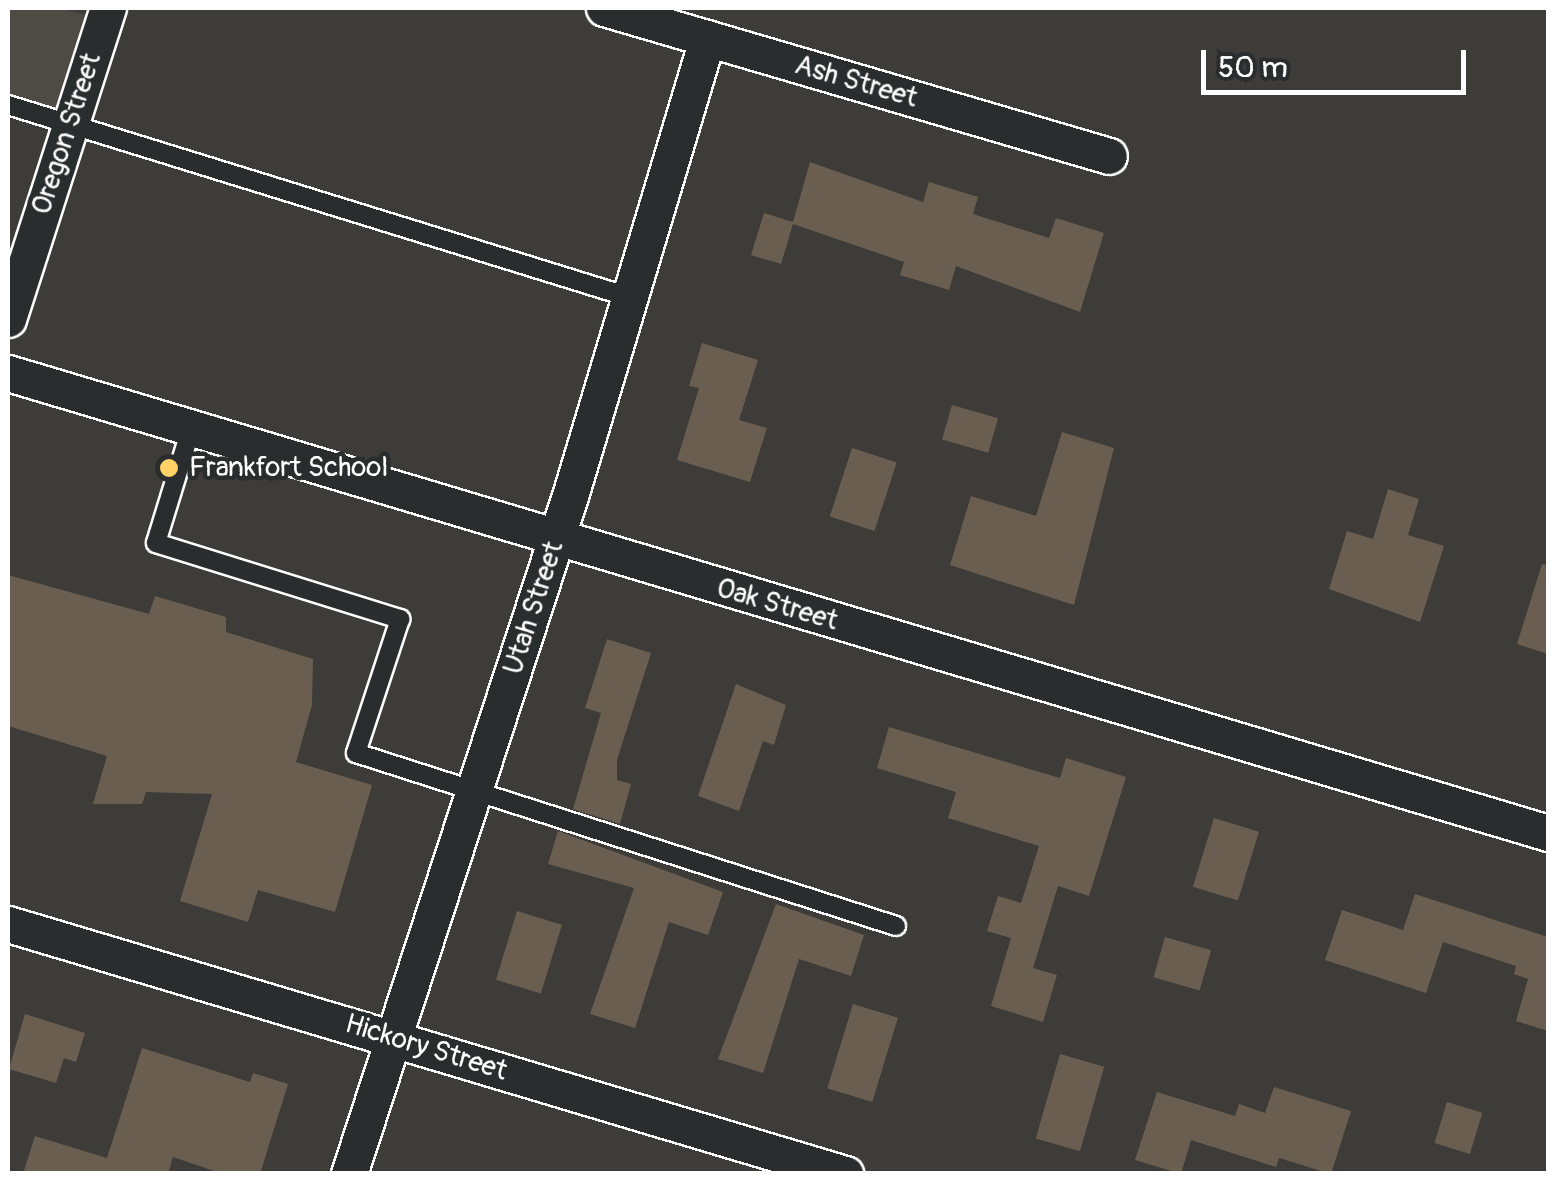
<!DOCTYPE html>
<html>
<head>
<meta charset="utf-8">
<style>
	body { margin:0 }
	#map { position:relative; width:1556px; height:1181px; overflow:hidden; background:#3d3c38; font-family:Pangolin,sans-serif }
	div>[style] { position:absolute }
	.built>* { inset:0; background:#4e4a44 }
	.building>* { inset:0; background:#6a5e51; transform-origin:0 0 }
	.roads { filter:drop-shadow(2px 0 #fff) drop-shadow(-2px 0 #fff) drop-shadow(0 2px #fff) drop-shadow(0 -2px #fff) }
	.service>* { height:18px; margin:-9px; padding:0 9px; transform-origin:9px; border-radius:9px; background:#2a2d2e }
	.minor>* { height:35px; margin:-17.5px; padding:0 17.5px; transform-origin:17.5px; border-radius:17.5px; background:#2a2d2e }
	.dots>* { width:28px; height:28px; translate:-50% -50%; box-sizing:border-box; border:5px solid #2a2d2e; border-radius:50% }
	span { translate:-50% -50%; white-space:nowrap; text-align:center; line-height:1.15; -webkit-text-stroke:9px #2a2d2e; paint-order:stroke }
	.street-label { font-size:28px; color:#fff }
	.poi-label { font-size:28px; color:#fff }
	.left { translate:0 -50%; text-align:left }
	.frame { position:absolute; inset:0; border:10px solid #fff; pointer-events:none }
	.scale { position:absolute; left:1201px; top:50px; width:265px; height:45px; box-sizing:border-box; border:5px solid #fff; border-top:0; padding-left:12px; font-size:30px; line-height:35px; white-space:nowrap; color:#fff; -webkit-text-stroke:8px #2a2d2e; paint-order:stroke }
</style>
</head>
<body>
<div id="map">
	<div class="built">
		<i style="clip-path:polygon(8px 8px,58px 8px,99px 18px,62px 128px,8px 112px)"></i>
	</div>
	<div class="building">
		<i style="clip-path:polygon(810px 162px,923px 202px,929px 182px,978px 197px,973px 214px,1049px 238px,1056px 218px,1104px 233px,1080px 312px,956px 266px,949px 290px,900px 275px,904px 262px,793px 224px,781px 264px,751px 255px,764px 213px,793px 222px)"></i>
		<i style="clip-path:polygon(702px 343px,758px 360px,739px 420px,767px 428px,750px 482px,677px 460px,699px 388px,689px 386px)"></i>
		<i style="left:952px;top:405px;width:48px;height:36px;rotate:16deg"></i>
		<i style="clip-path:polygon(1062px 432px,1114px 448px,1074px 605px,950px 565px,971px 496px,1036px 516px)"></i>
		<i style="left:852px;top:448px;width:47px;height:72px;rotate:18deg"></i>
		<i style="clip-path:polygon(1388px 489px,1419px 499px,1408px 535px,1444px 546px,1420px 622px,1329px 589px,1347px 531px,1373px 539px)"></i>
		<i style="clip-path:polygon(1542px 564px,1548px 565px,1548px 654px,1517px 644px)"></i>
		<i style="clip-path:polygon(8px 575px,149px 614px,155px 596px,226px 617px,226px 632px,313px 659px,312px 705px,296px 762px,372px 785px,335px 912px,258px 890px,248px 922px,180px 901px,212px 794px,146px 792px,142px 804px,93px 804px,107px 756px,8px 726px)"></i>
		<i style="clip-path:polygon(607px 639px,651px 653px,617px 760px,617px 780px,631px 784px,620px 824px,573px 809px,601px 713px,585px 708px)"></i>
		<i style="clip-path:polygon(736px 684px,786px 705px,774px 745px,763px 741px,739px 811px,698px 796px)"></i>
		<i style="clip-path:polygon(889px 727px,1060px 778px,1066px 758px,1126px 777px,1089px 896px,1058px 886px,1033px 968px,1057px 975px,1043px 1022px,991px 1006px,1011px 938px,987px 931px,998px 896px,1021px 903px,1039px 846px,948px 818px,956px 792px,877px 768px)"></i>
		<i style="left:1214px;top:818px;width:47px;height:72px;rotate:17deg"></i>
		<i style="clip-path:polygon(558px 831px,723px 892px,708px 935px,669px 922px,635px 1028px,590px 1014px,634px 888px,548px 864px)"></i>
		<i style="clip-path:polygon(1415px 894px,1548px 937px,1548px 1031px,1516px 1021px,1528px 979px,1514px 974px,1516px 966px,1443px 942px,1426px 993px,1325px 960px,1342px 910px,1403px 930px)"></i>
		<i style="clip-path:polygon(776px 904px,864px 935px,851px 976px,799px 959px,763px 1073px,718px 1059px)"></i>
		<i style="left:517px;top:911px;width:47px;height:72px;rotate:17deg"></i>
		<i style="left:1165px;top:937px;width:48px;height:42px;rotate:16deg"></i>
		<i style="left:853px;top:1004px;width:47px;height:88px;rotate:17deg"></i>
		<i style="clip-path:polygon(25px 1014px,85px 1033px,76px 1062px,64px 1058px,56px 1083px,9px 1069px)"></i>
		<i style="clip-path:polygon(142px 1048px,250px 1082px,253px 1073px,288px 1084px,260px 1174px,223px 1174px,173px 1157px,168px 1174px,23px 1174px,35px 1136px,107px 1158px)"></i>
		<i style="left:1060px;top:1054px;width:46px;height:88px;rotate:16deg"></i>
		<i style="clip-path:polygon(1274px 1087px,1351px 1111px,1331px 1174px,1279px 1158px,1276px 1167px,1191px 1140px,1181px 1174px,1135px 1160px,1157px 1092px,1235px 1116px,1239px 1104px,1265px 1113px)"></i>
		<i style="left:1447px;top:1102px;width:37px;height:43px;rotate:17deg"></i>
	</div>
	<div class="roads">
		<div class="service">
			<i style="left:8px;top:105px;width:650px;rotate:17.18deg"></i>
			<i style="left:191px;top:429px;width:119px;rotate:107.1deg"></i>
			<i style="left:156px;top:543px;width:256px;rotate:17.3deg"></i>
			<i style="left:400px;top:619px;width:141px;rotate:108.2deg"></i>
			<i style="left:356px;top:753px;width:567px;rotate:17.76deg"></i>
		</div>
		<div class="minor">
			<i style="left:604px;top:8px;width:526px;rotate:16.33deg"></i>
			<i style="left:8px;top:319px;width:327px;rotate:-72.2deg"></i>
			<i style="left:8px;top:373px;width:1607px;rotate:16.63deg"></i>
			<i style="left:8px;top:924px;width:874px;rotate:16.63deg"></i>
			<i style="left:349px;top:1174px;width:713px;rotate:-71.95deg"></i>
			<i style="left:570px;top:496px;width:478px;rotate:-73.3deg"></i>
		</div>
	</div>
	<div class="dots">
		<i style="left:169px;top:468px;background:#ffd166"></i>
	</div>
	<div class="street-label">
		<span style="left:856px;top:82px;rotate:16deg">Ash Street</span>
		<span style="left:67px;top:134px;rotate:-72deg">Oregon Street</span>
		<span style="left:777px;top:605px;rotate:16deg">Oak Street</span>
		<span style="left:534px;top:608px;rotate:-72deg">Utah Street</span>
		<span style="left:426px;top:1048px;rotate:17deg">Hickory Street</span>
	</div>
	<div class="poi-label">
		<span class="left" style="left:189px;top:468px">Frankfort School</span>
	</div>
	<div class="frame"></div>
	<div class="scale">50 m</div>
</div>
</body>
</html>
